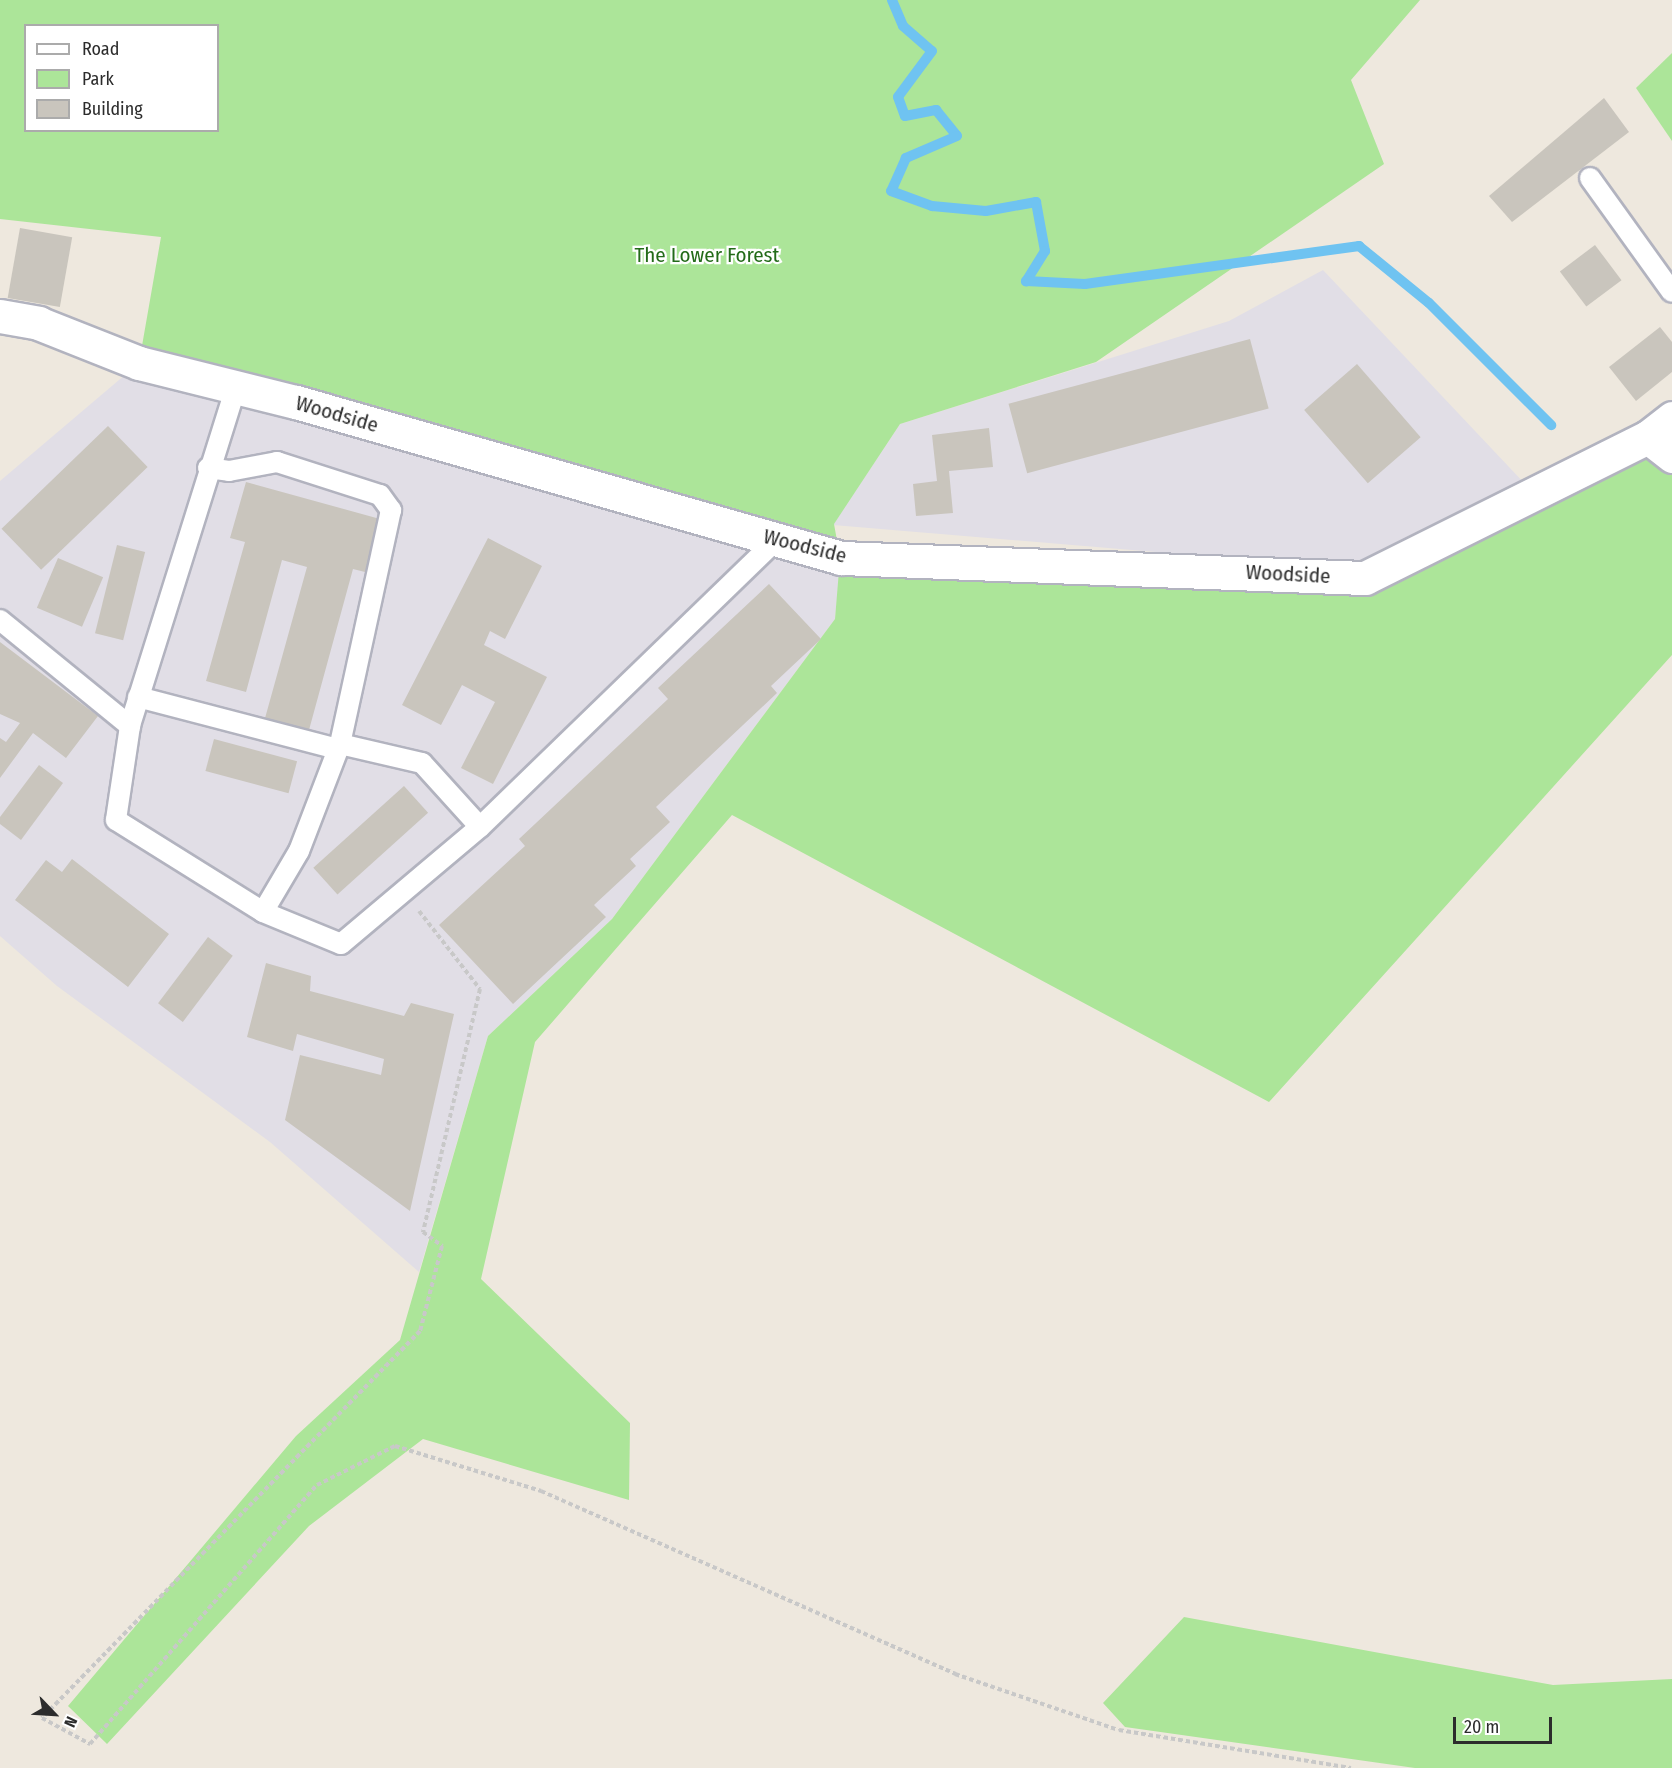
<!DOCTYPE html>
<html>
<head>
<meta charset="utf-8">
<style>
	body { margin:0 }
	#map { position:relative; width:1672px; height:1768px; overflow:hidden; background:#eee8de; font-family:"Fira Sans Condensed",sans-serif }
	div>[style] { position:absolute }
	.industrial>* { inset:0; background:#e1dee6 }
	.green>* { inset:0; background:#ace599 }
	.stream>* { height:10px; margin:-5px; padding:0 5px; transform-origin:5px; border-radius:5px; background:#6fc3f1 }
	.building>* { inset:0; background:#c9c5bd; transform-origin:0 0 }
	.path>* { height:4px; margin-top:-2px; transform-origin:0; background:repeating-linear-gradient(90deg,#c8c8c8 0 4.5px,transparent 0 7.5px) }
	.roads { filter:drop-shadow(2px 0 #b2b3bf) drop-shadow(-2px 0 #b2b3bf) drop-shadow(0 2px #b2b3bf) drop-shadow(0 -2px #b2b3bf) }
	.service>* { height:20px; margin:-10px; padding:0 10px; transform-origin:10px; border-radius:10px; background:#fff }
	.minor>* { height:33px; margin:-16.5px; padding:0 16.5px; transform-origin:16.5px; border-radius:16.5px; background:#fff }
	span { translate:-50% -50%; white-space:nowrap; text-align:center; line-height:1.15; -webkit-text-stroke:4.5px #fff; paint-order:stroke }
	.park-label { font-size:21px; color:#236b19 }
	.street-label { font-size:21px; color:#2c2c2c }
	.legend { position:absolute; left:24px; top:24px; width:195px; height:108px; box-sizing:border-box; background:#fff; border:2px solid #ababab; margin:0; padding:8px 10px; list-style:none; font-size:18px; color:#2c2c2c }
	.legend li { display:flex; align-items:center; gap:12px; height:30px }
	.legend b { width:30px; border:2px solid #ababab }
	.north { position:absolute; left:24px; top:1684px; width:60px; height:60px; -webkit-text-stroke:4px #fff; paint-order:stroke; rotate:115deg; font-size:16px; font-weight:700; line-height:24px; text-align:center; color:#2c2c2c }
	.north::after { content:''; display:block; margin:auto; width:21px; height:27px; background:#2c2c2c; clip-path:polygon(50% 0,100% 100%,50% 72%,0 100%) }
	.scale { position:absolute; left:1453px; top:1717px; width:99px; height:27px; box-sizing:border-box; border:3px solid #2c2c2c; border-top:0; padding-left:8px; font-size:18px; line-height:21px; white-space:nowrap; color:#2c2c2c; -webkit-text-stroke:4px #fff; paint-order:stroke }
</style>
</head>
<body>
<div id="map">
	<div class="industrial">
		<i style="clip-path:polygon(1323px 270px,1527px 486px,1357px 569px,833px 525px,900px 424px,1229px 321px)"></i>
		<i style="clip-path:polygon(139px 363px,841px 558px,835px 619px,612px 919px,488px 1036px,419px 1272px,270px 1142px,57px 986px,0 936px,0 481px)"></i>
	</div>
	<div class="green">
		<i style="clip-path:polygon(evenodd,0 0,1420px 0,1351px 80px,1384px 164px,1096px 362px,900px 424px,834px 524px,840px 557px,1365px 578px,1648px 437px,1672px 456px,1672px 655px,1269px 1102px,732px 815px,535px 1042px,481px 1279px,630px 1423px,629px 1500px,423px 1439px,309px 1526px,107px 1744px,68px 1706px,296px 1436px,400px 1340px,488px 1036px,612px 919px,835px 619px,840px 558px,139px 363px,161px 237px,0 219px,0 0,26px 26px,218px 26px,218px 130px,26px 130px,26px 26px)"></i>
		<i style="clip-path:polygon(1672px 53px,1672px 141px,1636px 88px)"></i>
		<i style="clip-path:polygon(1184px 1617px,1553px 1685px,1672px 1679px,1672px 1768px,1415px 1768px,1125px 1727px,1103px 1703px)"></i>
	</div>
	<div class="stream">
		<i style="left:892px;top:0;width:28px;rotate:67deg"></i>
		<i style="left:903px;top:26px;width:38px;rotate:41deg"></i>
		<i style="left:932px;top:51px;width:57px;rotate:126.5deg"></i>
		<i style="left:898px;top:97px;width:20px;rotate:70deg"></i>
		<i style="left:905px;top:116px;width:32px;rotate:-11deg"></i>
		<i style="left:936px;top:110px;width:33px;rotate:51deg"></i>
		<i style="left:957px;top:136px;width:56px;rotate:156.7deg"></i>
		<i style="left:906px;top:158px;width:36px;rotate:114deg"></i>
		<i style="left:891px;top:191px;width:44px;rotate:20.1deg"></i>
		<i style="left:932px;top:206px;width:54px;rotate:5.3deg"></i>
		<i style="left:986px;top:211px;width:51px;rotate:-10.2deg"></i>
		<i style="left:1036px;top:202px;width:50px;rotate:79.6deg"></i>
		<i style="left:1045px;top:251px;width:36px;rotate:122deg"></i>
		<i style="left:1026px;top:281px;width:59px;rotate:2.9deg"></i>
		<i style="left:1085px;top:284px;width:277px;rotate:-7.9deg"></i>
		<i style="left:1359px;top:246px;width:90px;rotate:39.2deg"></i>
		<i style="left:1429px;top:303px;width:173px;rotate:45deg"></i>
	</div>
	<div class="building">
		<i style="clip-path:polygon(1604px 98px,1629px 132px,1512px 222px,1489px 196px)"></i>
		<i style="left:20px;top:228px;width:53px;height:71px;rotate:10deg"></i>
		<i style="left:1595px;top:245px;width:44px;height:44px;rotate:53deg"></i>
		<i style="clip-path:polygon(1660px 327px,1672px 342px,1672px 372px,1636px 401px,1609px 367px)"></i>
		<i style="left:1250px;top:339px;width:72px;height:250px;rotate:75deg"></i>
		<i style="left:1357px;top:364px;width:97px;height:70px;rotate:49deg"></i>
		<i style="left:108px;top:426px;width:57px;height:148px;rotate:46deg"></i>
		<i style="clip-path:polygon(989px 428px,993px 467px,949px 471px,953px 513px,916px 516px,913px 484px,937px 481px,932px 435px)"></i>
		<i style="clip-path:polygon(246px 482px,380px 519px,365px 572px,353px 569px,306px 741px,262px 729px,307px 567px,282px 560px,246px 692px,206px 681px,245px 542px,230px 538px)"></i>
		<i style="clip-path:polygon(488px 538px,542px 566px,505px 639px,490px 631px,484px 645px,547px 677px,493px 784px,461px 768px,495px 702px,462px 685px,441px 725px,402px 705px)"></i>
		<i style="left:117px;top:545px;width:29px;height:91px;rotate:14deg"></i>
		<i style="left:58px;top:558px;width:49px;height:54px;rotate:23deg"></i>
		<i style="clip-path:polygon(769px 584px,821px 639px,771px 686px,777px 693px,656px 807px,670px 822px,630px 859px,636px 866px,594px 905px,606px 917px,513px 1004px,439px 925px,525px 846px,519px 839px,668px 699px,658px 688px)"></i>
		<i style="clip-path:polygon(0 642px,98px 716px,66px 758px,33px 733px,0 778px,0 738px,6px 742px,20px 723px,0 714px)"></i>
		<i style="left:214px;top:739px;width:86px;height:33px;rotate:15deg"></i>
		<i style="clip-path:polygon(39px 765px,63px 783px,21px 840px,0 824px,0 817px)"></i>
		<i style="left:404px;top:786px;width:36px;height:122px;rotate:48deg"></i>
		<i style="clip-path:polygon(72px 859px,169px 934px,128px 987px,15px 900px,46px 860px,62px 872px)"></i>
		<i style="left:208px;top:937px;width:31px;height:83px;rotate:37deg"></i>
		<i style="clip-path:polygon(266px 963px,311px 976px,310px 991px,404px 1016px,411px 1003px,454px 1014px,410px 1211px,285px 1120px,300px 1055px,381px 1075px,384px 1059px,297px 1034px,293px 1051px,247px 1037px)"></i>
	</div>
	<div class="path">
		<i style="left:419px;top:911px;width:99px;rotate:52deg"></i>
		<i style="left:480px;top:989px;width:250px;rotate:103.2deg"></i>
		<i style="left:423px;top:1232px;width:24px;rotate:36deg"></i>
		<i style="left:442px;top:1246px;width:88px;rotate:104.5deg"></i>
		<i style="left:420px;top:1331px;width:541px;rotate:134.33deg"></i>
		<i style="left:42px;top:1718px;width:55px;rotate:28.4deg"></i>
		<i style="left:90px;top:1744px;width:344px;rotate:-48.8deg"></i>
		<i style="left:317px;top:1485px;width:87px;rotate:-26.6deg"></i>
		<i style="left:395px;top:1446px;width:153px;rotate:17.1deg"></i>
		<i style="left:541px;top:1491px;width:453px;rotate:23.8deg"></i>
		<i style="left:955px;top:1674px;width:173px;rotate:18.9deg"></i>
		<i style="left:1119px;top:1730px;width:235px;rotate:9.3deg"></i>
	</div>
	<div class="roads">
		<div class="service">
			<i style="left:1590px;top:178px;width:140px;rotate:54.3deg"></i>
			<i style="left:236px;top:387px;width:355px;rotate:107.4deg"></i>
			<i style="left:130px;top:726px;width:95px;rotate:98.5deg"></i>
			<i style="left:116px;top:820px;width:173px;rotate:32deg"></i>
			<i style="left:263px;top:912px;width:84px;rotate:22.3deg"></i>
			<i style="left:341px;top:944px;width:182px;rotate:-40.1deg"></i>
			<i style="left:480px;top:827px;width:412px;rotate:-44.1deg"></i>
			<i style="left:208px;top:468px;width:21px;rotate:8deg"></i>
			<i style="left:229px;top:471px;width:49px;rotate:-10.6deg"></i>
			<i style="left:277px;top:462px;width:108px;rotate:17.8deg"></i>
			<i style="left:380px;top:495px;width:19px;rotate:54deg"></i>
			<i style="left:391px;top:510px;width:239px;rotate:102.3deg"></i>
			<i style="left:0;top:620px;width:168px;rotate:39.2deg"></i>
			<i style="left:138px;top:697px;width:207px;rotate:14.6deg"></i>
			<i style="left:263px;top:912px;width:71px;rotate:-59.5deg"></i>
			<i style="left:299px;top:851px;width:115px;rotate:-69deg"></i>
			<i style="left:340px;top:744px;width:84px;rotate:13deg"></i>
			<i style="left:422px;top:763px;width:86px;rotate:47.8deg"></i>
		</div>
		<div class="minor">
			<i style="left:0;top:316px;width:39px;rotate:10deg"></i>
			<i style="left:38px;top:323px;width:109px;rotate:21.6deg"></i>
			<i style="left:139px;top:363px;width:162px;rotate:14deg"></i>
			<i style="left:296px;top:402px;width:567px;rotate:15.97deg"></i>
			<i style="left:841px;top:558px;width:524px;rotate:2.19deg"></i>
			<i style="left:1365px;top:578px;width:316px;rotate:-26.5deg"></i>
			<i style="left:1648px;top:437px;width:31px;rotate:-38deg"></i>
			<i style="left:1648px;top:437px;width:31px;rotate:38deg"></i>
		</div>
	</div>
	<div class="park-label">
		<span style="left:707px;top:255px">The Lower Forest</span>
	</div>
	<div class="street-label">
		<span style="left:337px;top:414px;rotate:16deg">Woodside</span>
		<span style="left:805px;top:546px;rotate:14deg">Woodside</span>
		<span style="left:1288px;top:574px;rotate:3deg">Woodside</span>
	</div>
	<ul class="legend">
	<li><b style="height:8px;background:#fff"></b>Road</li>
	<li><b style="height:16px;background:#ace599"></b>Park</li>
	<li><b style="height:16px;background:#c9c5bd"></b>Building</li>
	</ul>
	<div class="north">N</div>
	<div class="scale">20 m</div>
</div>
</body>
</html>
